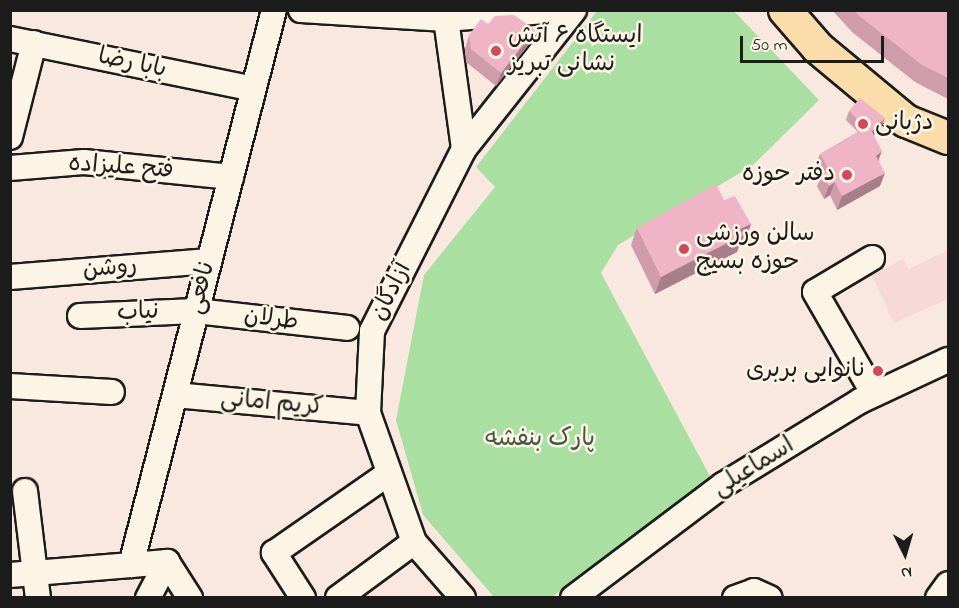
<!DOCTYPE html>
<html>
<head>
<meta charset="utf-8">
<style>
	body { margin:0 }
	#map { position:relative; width:959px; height:608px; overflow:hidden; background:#f9e8df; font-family:"Indie Flower","Playpen Sans Arabic",sans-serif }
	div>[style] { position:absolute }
	.built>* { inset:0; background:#f6d9d8 }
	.green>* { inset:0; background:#a9dfa1 }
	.roads { filter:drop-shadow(2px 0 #1c1c1c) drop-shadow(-2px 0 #1c1c1c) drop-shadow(0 2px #1c1c1c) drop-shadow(0 -2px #1c1c1c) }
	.minor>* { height:24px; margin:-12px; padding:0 12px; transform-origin:12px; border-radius:12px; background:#fcf5e5 }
	.major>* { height:32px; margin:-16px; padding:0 16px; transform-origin:16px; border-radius:16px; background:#faddab }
	.wall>* { inset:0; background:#ce9caa }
	.shaded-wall>* { inset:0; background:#a77f8b }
	.building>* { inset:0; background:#efb5c6 }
	.dots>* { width:16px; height:16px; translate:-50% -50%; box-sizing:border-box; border:3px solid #fcf5e5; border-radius:50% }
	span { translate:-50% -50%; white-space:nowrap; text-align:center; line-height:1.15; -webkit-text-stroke:5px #fcf5e5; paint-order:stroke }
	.poi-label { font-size:24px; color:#1c1c1c }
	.left { translate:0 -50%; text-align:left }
	.right { translate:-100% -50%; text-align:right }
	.street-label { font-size:24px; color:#1c1c1c }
	.park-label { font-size:24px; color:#465644 }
	.frame { position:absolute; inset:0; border:12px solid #1c1c1c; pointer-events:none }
	.north { position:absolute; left:875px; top:524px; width:60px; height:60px; -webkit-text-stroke:4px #fcf5e5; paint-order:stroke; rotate:175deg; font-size:16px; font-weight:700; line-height:24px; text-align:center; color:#1c1c1c }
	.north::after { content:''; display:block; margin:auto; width:21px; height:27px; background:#1c1c1c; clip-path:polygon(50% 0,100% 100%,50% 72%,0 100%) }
	.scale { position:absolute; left:740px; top:36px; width:144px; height:27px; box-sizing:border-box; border:3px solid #1c1c1c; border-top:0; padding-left:8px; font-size:18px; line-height:21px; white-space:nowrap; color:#1c1c1c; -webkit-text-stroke:4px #fcf5e5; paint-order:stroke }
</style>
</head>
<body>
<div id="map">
	<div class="built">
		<i style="clip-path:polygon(948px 250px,948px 299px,894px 323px,872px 276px,903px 259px,909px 269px)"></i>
	</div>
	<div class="green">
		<i style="clip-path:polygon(597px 11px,734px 11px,819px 100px,752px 166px,618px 245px,601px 273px,712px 480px,552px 597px,494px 597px,423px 515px,396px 420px,424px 275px,495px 187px,476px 167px)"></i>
	</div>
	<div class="roads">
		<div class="minor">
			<i style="left:301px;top:10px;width:145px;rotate:3.6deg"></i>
			<i style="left:446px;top:19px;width:111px;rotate:-4.6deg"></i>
			<i style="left:446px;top:19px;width:131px;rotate:82.1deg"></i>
			<i style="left:10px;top:39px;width:248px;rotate:11.6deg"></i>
			<i style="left:10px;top:137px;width:97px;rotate:-75.7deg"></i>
			<i style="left:10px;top:168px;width:74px;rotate:-4.6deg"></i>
			<i style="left:84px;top:162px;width:148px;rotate:5.8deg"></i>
			<i style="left:872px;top:258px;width:66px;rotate:149.2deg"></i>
			<i style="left:815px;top:292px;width:118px;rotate:60deg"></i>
			<i style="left:10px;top:277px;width:200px;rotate:-4.6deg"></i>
			<i style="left:80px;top:316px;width:116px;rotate:-2.5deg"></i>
			<i style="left:196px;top:311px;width:152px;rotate:6.4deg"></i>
			<i style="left:10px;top:386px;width:102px;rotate:3.4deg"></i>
			<i style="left:175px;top:395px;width:194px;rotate:5.3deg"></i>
			<i style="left:25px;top:491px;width:108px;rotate:83.1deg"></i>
			<i style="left:131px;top:565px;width:573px;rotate:-75.55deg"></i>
			<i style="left:10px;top:575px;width:158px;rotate:-4.7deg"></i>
			<i style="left:167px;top:562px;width:43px;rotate:57.4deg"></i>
			<i style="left:148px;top:598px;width:41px;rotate:-62.2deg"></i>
			<i style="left:303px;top:598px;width:54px;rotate:-122.8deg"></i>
			<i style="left:274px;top:553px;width:140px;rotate:-34.8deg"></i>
			<i style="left:338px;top:598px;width:94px;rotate:-36.4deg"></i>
			<i style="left:463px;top:598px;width:74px;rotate:-131.2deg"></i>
			<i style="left:414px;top:542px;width:137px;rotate:-109.6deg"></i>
			<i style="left:368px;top:413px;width:82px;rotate:-87.2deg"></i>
			<i style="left:372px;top:331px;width:204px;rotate:-63.2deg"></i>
			<i style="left:464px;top:149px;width:177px;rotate:-51.6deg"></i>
			<i style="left:573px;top:598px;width:188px;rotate:-37deg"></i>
			<i style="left:723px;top:485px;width:161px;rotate:-31.5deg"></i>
			<i style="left:860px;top:401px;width:97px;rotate:-25deg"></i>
			<i style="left:735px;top:598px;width:20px;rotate:-20deg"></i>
			<i style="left:754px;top:591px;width:17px;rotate:24deg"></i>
			<i style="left:938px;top:598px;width:17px;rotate:-54deg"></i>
		</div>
		<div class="major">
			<i style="left:785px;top:10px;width:50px;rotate:49deg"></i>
			<i style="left:818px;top:48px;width:114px;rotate:39.7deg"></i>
			<i style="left:906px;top:121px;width:45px;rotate:22deg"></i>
		</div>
	</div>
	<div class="wall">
		<i style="clip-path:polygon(832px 10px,948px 10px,948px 99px,915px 82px,852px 32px)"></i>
		<i style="clip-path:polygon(488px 24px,530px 43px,496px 86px,466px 62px,465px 49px,469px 35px)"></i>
		<i style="clip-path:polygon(849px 111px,881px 128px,874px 135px,879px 160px,880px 186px,837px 210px,830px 195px,824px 199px,817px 186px,821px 177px,815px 167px,820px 154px,858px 132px,846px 120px)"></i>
		<i style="clip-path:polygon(724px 200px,751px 224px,745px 241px,740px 243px,737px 252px,655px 294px,631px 245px,637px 228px)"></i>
	</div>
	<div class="shaded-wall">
		<i style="clip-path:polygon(535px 30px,530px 43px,496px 86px,501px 73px)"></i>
		<i style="clip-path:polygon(885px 118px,881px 128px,867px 141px,871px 132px)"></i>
		<i style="clip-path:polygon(882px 151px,877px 164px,876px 156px)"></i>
		<i style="clip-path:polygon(885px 173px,880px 186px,837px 210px,842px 196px)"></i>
		<i style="clip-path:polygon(835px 182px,830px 195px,824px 199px,829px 186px)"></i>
		<i style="clip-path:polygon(751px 224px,745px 241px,740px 243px,737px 252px,655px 294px,661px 277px,740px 229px)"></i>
	</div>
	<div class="building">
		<i style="clip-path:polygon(854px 10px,948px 10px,948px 78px,922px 65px,858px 15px)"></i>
		<i style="clip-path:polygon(514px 15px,535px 30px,501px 73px,471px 49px,469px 35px,481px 19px,488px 24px,495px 16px)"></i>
		<i style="clip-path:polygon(860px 98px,885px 118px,872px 131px,869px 126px,866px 128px,849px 111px)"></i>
		<i style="clip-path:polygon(869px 126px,882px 151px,876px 156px,885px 173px,842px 196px,835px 182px,829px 186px,822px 173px,828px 168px,820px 154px)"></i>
		<i style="clip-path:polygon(716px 184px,724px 200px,735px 196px,751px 224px,740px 229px,743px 235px,661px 277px,637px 228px)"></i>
	</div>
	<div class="dots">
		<i style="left:496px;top:51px;background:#d1495b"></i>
		<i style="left:863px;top:124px;background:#d1495b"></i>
		<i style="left:847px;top:175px;background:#d1495b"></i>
		<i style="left:684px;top:249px;background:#d1495b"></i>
		<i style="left:878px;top:371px;background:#d1495b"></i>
	</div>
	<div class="poi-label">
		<span class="left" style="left:508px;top:51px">ایستگاه ۶ آتش<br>نشانی تبریز</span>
		<span class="left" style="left:875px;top:124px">دژبانی</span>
		<span class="right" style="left:835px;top:175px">دفتر حوزه</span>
		<span class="left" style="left:696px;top:249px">سالن ورزشی<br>حوزه بسیج</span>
		<span class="right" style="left:866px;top:371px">نانوایی بربری</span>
	</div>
	<div class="street-label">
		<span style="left:132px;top:64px;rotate:12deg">بابا رضا</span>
		<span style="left:121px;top:168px;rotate:4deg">فتح علیزاده</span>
		<span style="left:110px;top:269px;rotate:-5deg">روشن</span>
		<span style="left:202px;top:288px;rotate:-76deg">نافعی</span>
		<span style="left:392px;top:292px;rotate:-63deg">آزادگان</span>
		<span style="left:138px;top:313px;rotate:-2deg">نیاب</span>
		<span style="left:271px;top:320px;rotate:7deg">طرلان</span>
		<span style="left:272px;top:404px;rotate:5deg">کریم امانی</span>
		<span style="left:754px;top:468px;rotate:-32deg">اسماعیلی</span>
	</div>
	<div class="park-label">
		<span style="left:540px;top:440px">پارک بنفشه</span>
	</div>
	<div class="frame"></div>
	<div class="north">N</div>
	<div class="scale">50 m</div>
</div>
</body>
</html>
